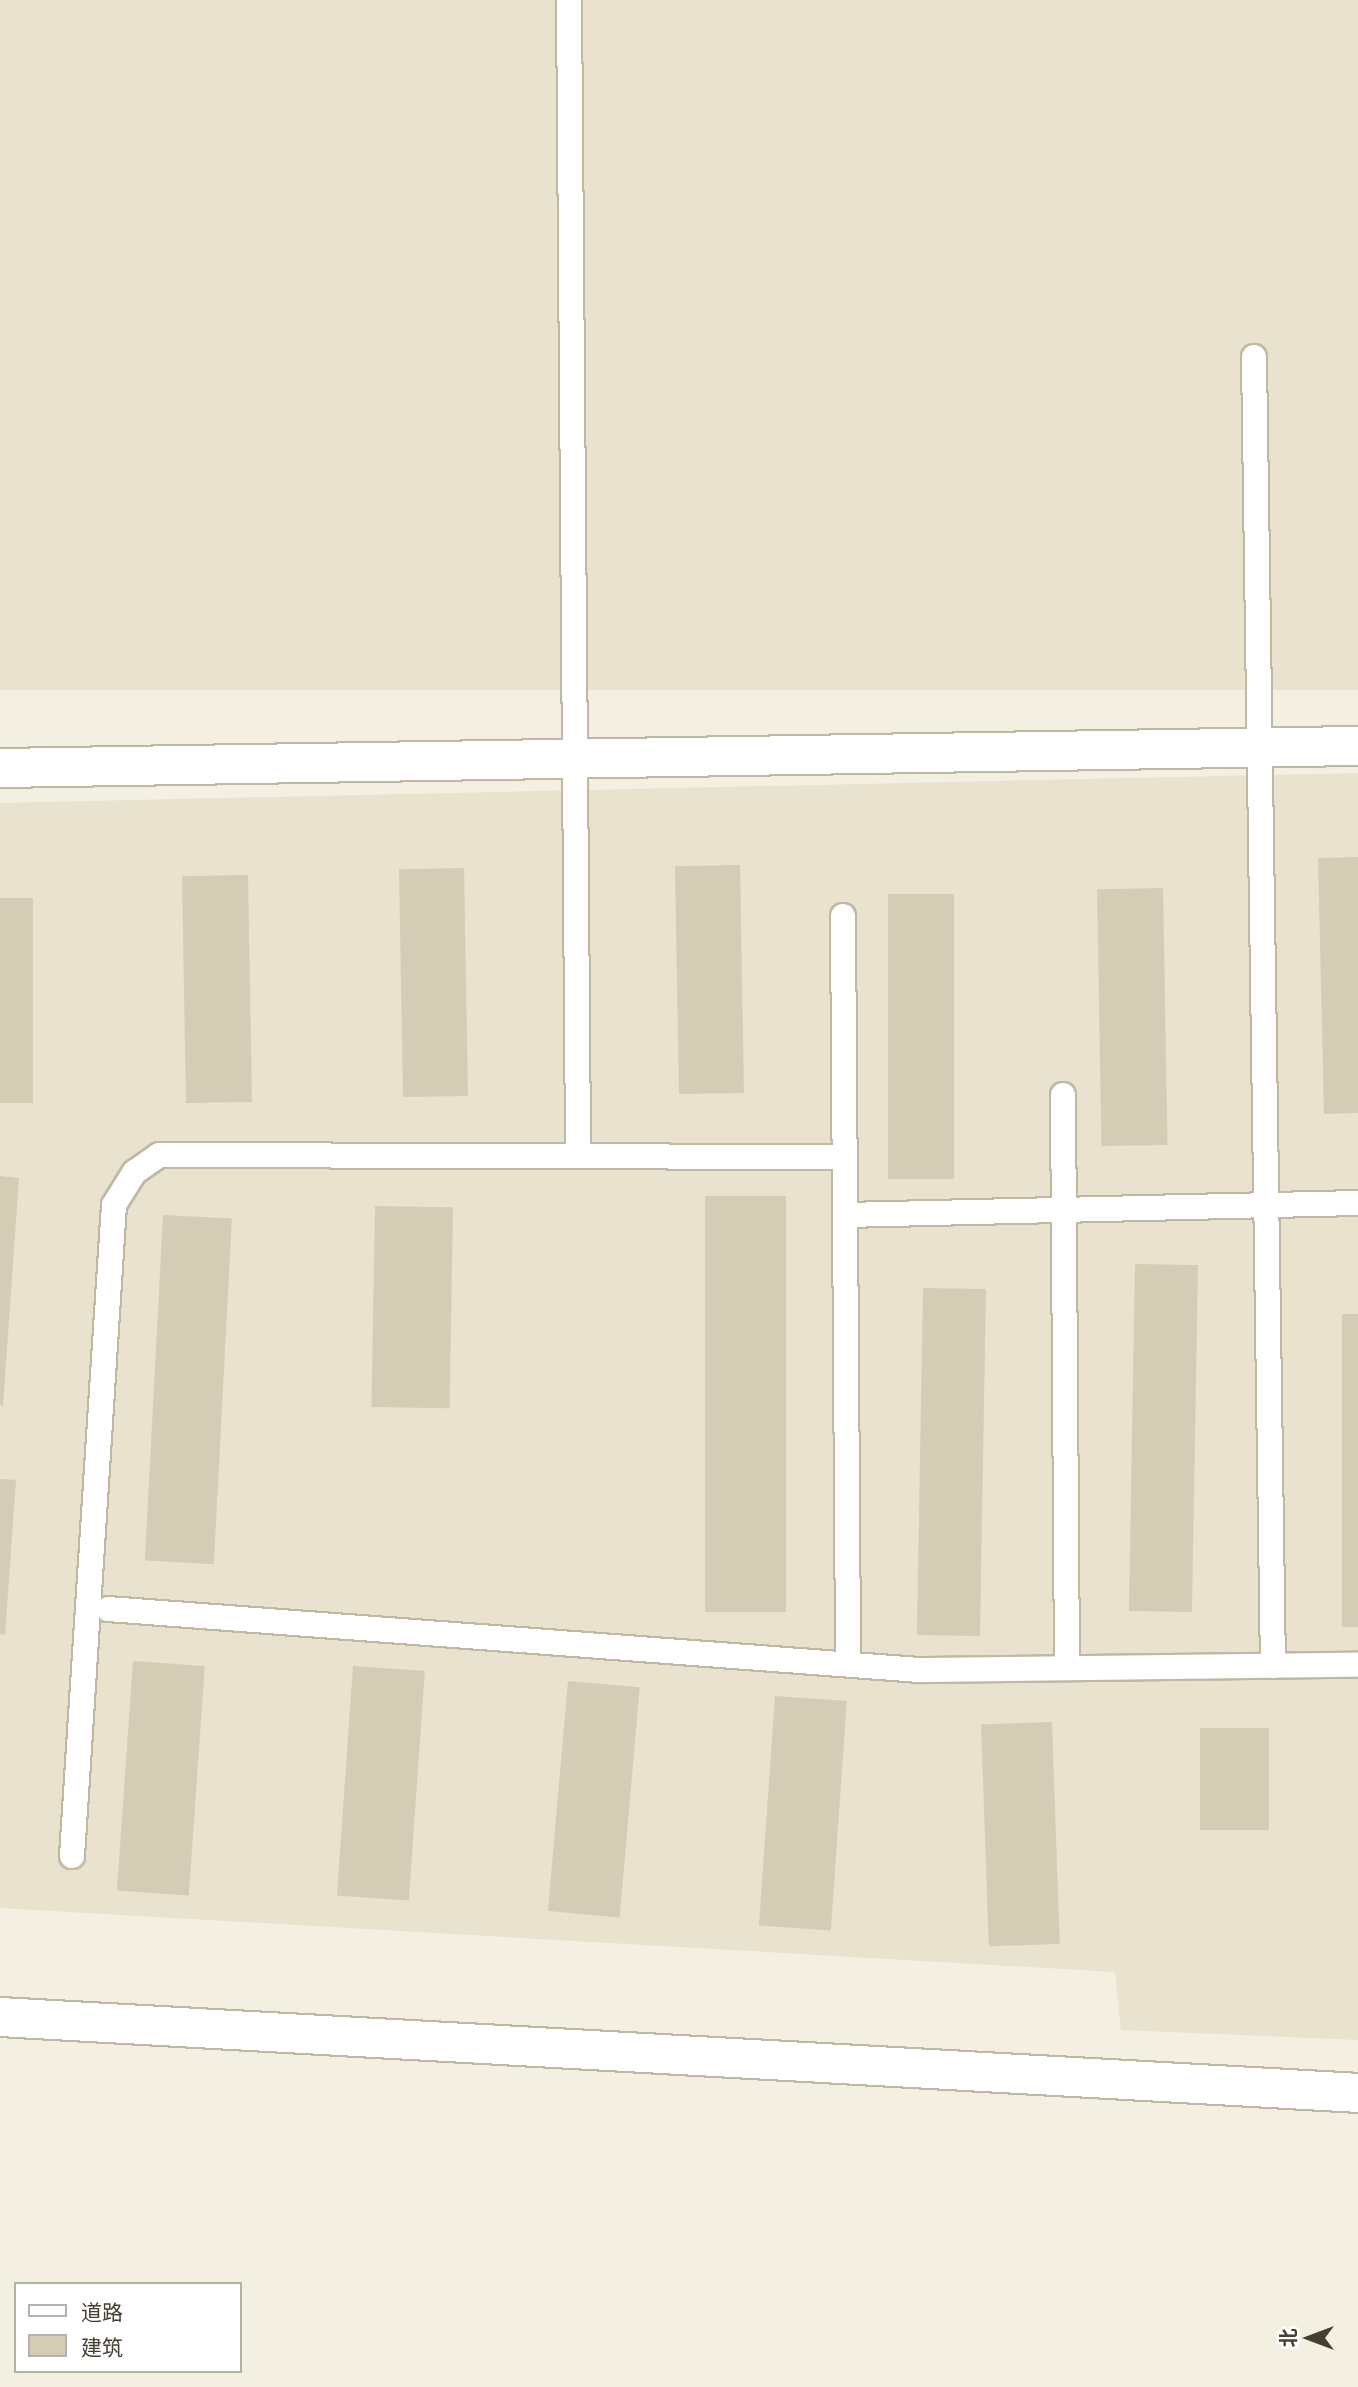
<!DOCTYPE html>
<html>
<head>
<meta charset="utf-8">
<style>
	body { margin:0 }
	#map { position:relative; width:1358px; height:2387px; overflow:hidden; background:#f3efe1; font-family:Commissioner,"Noto Sans SC",sans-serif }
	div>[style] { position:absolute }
	.residential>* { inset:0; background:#e8e2ce; transform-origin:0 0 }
	.building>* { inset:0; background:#d5ccb5; transform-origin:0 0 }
	.roads { filter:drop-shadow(2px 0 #bfb8a3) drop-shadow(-2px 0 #bfb8a3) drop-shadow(0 2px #bfb8a3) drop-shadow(0 -2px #bfb8a3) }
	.service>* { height:24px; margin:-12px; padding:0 12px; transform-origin:12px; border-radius:12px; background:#fff }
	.minor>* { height:38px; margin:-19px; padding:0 19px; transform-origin:19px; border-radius:19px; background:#fff }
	span { translate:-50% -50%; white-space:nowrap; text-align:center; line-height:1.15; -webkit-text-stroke:5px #fff; paint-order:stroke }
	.legend { position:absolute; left:14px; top:2282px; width:228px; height:91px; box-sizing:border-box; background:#fff; border:2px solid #b5b2ad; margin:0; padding:9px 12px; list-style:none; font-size:21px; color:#453f31 }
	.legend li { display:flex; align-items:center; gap:14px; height:35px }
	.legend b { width:35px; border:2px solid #b5b2ad }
	.north { position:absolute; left:1274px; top:2303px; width:70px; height:70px; -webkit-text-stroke:5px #fff; paint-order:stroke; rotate:270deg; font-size:19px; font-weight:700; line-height:28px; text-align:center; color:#453f31 }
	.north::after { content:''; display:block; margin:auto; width:24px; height:32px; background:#453f31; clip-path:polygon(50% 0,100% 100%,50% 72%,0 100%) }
</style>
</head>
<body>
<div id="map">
	<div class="residential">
		<i style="left:0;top:0;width:1358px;height:690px"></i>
		<i style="clip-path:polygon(1358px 773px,1358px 2040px,1121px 2030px,1115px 1972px,0 1908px,0 803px)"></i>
	</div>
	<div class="building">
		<i style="clip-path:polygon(1358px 857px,1358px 1113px,1324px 1114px,1318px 858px)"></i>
		<i style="left:740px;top:865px;width:228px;height:65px;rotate:89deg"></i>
		<i style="left:464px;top:868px;width:228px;height:65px;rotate:89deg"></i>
		<i style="left:248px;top:875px;width:227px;height:66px;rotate:89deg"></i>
		<i style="left:1163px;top:888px;width:257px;height:66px;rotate:89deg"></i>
		<i style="left:888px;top:894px;width:66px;height:285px"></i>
		<i style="left:0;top:898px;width:33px;height:205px"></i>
		<i style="clip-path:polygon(0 1176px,19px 1178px,3px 1406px,0 1405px)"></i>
		<i style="left:705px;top:1196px;width:81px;height:416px"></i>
		<i style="left:375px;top:1206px;width:78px;height:201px;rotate:1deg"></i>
		<i style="left:163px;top:1215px;width:69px;height:346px;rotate:3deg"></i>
		<i style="left:1135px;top:1264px;width:63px;height:347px;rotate:1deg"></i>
		<i style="left:923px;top:1288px;width:63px;height:347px;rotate:1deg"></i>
		<i style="left:1342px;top:1314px;width:16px;height:313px"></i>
		<i style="clip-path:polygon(0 1479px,16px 1480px,5px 1635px,0 1634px)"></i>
		<i style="left:133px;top:1661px;width:72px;height:230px;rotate:4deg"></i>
		<i style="left:353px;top:1666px;width:72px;height:230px;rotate:4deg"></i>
		<i style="left:568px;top:1681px;width:72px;height:231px;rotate:5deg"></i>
		<i style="left:775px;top:1696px;width:72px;height:230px;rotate:4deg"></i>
		<i style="left:1052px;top:1722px;width:222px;height:71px;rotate:88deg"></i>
		<i style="left:1200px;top:1728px;width:69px;height:102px"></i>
	</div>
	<div class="roads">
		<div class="service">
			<i style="left:569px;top:0;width:1156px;rotate:89.55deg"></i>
			<i style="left:1254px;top:357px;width:1309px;rotate:89.17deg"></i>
			<i style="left:843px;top:916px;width:741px;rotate:89.61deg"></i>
			<i style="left:1063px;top:1095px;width:573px;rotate:89.6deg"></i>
			<i style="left:845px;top:1215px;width:513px;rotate:-1.34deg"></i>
			<i style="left:108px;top:1609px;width:813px;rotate:4.3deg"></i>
			<i style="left:919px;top:1670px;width:439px;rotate:-0.7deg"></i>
			<i style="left:72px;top:1856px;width:652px;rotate:-86.31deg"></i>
			<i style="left:114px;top:1205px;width:39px;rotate:-58deg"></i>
			<i style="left:135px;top:1172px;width:29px;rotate:-35deg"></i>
			<i style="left:159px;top:1155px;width:686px;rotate:0.17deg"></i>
		</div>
		<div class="minor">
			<i style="left:0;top:768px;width:1358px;rotate:-0.93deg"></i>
			<i style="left:0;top:2017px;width:1360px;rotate:3.2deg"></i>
		</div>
	</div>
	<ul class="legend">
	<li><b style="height:9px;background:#fff"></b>道路</li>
	<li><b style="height:19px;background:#d5ccb5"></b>建筑</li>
	</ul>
	<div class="north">北</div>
</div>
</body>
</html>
